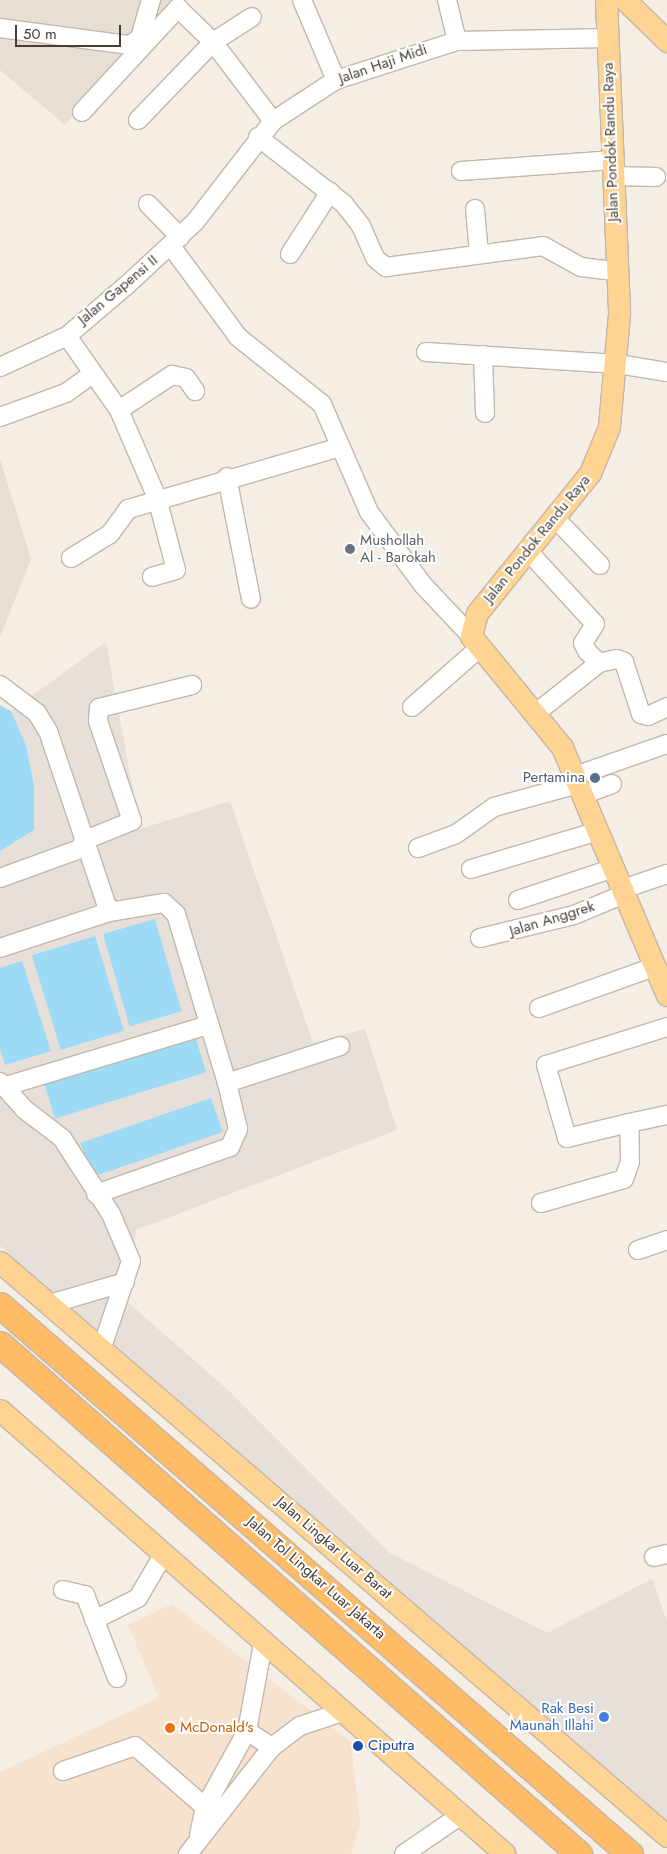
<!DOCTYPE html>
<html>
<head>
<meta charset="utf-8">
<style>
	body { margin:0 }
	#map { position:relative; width:667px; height:1854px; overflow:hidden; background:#f4eee5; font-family:Jost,sans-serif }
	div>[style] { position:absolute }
	.residential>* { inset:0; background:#e8dfd3 }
	.commercial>* { inset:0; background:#f7e2ce }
	.industrial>* { inset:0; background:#e6dfda }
	.water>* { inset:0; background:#9ddaf5; transform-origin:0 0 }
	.roads { filter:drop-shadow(1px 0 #c3b7aa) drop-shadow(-1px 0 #c3b7aa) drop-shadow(0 1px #c3b7aa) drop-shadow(0 -1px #c3b7aa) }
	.minor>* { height:18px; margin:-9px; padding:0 9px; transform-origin:9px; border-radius:9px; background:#fff }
	.major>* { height:21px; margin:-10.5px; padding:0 10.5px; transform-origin:10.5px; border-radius:10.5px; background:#ffd493 }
	.highway>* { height:25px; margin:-12.5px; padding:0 12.5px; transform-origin:12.5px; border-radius:12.5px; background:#ffbb65 }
	.dots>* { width:14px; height:14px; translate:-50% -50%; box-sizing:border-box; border:2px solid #fff; border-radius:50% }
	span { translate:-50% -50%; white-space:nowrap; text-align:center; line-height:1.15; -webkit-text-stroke:4px #fff; paint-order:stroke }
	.street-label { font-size:15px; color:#473d34 }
	.worship-label { font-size:15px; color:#5b616d }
	.left { translate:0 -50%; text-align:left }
	.service-label { font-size:15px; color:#4e5e75 }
	.right { translate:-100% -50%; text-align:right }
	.shop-label { font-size:15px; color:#366cbe }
	.food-label { font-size:15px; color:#c56008 }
	.transit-label { font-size:15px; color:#164399 }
	.scale { position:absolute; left:15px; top:25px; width:106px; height:22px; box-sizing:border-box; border:2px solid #473d34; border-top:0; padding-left:6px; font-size:15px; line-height:18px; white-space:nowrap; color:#473d34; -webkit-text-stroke:4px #fff; paint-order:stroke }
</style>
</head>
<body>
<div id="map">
	<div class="residential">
		<i style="clip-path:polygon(0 0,171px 0,65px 125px,0 70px)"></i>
		<i style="clip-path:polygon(0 459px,31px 559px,0 637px)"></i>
	</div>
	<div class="commercial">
		<i style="clip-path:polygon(172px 1604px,351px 1742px,360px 1824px,351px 1854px,0 1854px,0 1772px,159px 1698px,128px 1625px)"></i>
	</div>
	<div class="industrial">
		<i style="clip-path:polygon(106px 642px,140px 829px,230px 801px,313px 1043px,365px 1029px,397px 1130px,136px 1230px,124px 1299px,227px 1389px,390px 1553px,547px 1633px,652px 1579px,667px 1621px,667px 1820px,0 1246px,0 851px,34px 830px,34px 784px,26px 745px,11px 711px)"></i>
	</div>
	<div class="water">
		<i style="clip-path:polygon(0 705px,11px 711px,26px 745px,34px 785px,34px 830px,0 851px)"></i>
		<i style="left:155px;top:919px;width:96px;height:54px;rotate:74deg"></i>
		<i style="left:95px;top:936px;width:99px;height:66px;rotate:73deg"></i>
		<i style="clip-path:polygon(22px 961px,51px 1051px,5px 1065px,0 1049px,0 968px)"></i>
		<i style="left:195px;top:1036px;width:38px;height:158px;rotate:73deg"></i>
		<i style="left:211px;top:1098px;width:36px;height:138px;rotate:71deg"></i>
	</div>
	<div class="roads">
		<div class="minor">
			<i style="left:302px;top:0;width:87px;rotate:67deg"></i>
			<i style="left:447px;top:0;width:42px;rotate:76.3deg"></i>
			<i style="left:0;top:28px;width:131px;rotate:7.5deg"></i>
			<i style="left:130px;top:45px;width:12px;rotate:-35deg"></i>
			<i style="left:140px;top:38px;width:40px;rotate:-74deg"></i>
			<i style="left:82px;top:112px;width:142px;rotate:-47.3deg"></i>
			<i style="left:178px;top:8px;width:49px;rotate:44.2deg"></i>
			<i style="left:213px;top:42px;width:46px;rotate:-32.7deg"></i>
			<i style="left:138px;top:120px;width:108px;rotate:-46.1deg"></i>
			<i style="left:213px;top:42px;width:99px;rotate:52.8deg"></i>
			<i style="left:258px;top:137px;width:109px;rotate:37.9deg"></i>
			<i style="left:344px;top:204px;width:28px;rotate:52deg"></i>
			<i style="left:361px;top:226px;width:36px;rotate:66deg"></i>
			<i style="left:376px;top:259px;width:13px;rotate:39deg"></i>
			<i style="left:386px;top:267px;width:158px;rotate:-7.6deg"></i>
			<i style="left:543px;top:246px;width:43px;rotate:28.9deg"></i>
			<i style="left:581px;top:267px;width:35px;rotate:7deg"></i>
			<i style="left:461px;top:171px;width:153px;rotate:-4.1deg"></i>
			<i style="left:614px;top:176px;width:42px;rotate:1.4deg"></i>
			<i style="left:148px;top:204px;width:46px;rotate:45.9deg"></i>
			<i style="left:475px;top:209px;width:45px;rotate:84.9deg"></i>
			<i style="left:171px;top:246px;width:113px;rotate:53.6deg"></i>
			<i style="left:238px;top:337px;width:107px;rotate:38.6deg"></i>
			<i style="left:322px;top:404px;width:118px;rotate:66.5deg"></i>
			<i style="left:369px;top:512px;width:91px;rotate:53.5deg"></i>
			<i style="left:423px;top:585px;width:70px;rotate:46.7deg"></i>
			<i style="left:290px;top:254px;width:74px;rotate:-57.2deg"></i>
			<i style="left:67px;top:336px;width:90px;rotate:54.9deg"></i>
			<i style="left:119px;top:410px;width:96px;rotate:66.6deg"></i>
			<i style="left:157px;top:498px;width:74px;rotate:75.2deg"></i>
			<i style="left:176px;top:570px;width:25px;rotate:164deg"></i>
			<i style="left:426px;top:352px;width:192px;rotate:3.6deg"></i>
			<i style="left:618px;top:364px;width:50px;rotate:9.3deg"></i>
			<i style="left:483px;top:355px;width:58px;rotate:88deg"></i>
			<i style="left:0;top:367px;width:74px;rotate:-24.8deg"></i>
			<i style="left:67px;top:336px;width:80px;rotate:-40.4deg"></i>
			<i style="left:128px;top:284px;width:91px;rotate:-42.8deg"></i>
			<i style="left:195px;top:222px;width:128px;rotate:-52.3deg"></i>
			<i style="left:273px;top:121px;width:75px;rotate:-33.1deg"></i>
			<i style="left:336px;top:80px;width:127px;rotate:-17.9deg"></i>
			<i style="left:457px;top:41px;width:150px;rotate:-1.1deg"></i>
			<i style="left:119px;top:410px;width:64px;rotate:-33.4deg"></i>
			<i style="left:172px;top:375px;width:14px;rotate:12deg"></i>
			<i style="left:186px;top:378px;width:16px;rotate:55deg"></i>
			<i style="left:0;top:417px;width:70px;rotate:-20deg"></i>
			<i style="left:66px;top:393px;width:32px;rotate:-36deg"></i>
			<i style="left:227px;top:477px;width:124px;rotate:78.9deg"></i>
			<i style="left:555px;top:518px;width:65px;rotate:46.2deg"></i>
			<i style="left:527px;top:550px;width:100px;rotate:47.4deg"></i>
			<i style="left:595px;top:624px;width:22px;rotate:122deg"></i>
			<i style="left:583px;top:643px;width:9px;rotate:63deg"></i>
			<i style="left:587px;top:651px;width:17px;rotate:45deg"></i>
			<i style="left:599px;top:663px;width:18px;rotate:-13deg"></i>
			<i style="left:617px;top:659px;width:8px;rotate:23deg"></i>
			<i style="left:624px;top:662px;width:55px;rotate:71.9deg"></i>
			<i style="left:641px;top:714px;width:7px;rotate:16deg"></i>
			<i style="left:648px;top:716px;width:21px;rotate:-25deg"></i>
			<i style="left:71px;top:558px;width:46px;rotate:-31.6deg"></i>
			<i style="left:110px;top:534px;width:31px;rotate:-54deg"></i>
			<i style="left:128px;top:509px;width:218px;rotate:-16.3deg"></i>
			<i style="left:0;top:685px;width:46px;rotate:37.1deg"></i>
			<i style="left:37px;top:713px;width:21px;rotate:59deg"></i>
			<i style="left:48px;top:731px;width:191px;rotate:71.4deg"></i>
			<i style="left:109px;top:912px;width:56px;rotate:-9.3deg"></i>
			<i style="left:164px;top:903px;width:16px;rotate:43deg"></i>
			<i style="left:176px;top:914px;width:177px;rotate:73.2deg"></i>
			<i style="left:227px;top:1083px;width:119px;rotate:-18.1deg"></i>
			<i style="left:412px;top:707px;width:88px;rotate:-41.3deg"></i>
			<i style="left:536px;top:713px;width:80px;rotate:-38.4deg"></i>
			<i style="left:575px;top:776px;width:97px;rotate:-19.2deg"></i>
			<i style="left:582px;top:795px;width:32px;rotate:-20deg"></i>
			<i style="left:83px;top:841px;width:53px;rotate:-22.2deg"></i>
			<i style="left:132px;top:821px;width:106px;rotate:-108.8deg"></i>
			<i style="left:98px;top:721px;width:13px;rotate:-86deg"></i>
			<i style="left:99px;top:708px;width:96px;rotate:-13.9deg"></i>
			<i style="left:418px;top:848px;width:40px;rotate:-20.2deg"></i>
			<i style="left:456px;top:834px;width:47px;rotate:-35.4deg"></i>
			<i style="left:494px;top:807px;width:87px;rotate:-15.3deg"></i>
			<i style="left:471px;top:869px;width:129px;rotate:-16.6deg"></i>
			<i style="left:0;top:878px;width:90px;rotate:-20deg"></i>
			<i style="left:620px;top:890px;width:50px;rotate:-18.8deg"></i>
			<i style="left:518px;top:900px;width:98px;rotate:-18.4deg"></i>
			<i style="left:480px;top:938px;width:97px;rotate:-13.7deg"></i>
			<i style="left:574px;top:915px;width:52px;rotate:-22.6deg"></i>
			<i style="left:0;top:948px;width:115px;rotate:-18.3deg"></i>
			<i style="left:539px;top:1008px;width:122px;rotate:-19.6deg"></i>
			<i style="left:0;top:1082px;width:36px;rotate:48deg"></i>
			<i style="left:24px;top:1109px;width:48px;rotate:37.3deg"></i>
			<i style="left:62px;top:1138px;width:90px;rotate:57.2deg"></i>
			<i style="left:111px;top:1214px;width:51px;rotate:66.9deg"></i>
			<i style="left:131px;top:1261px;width:91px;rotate:108.6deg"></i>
			<i style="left:3px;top:1087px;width:215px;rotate:-16.8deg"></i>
			<i style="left:629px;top:1123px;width:64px;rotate:166.4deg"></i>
			<i style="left:567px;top:1138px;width:76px;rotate:-106deg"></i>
			<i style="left:546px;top:1065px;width:127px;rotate:-17.4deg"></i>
			<i style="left:96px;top:1194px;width:142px;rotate:-19.3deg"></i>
			<i style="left:230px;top:1147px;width:20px;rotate:-66deg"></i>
			<i style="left:238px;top:1129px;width:47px;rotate:-103.4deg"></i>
			<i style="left:541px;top:1203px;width:86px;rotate:-16.1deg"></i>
			<i style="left:624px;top:1179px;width:18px;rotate:-71deg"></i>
			<i style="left:630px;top:1162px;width:39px;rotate:-91deg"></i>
			<i style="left:629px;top:1123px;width:39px;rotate:-12deg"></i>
			<i style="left:638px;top:1250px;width:31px;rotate:-19deg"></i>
			<i style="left:50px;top:1304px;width:78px;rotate:-16.3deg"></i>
			<i style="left:654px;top:1557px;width:13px;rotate:-13deg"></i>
			<i style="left:63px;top:1590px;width:23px;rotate:13deg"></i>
			<i style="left:85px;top:1595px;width:89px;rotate:68.9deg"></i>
			<i style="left:94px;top:1620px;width:49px;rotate:-26.6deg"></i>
			<i style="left:138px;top:1598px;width:50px;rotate:-59.8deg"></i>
			<i style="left:247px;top:1731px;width:30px;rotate:33deg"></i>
			<i style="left:63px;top:1771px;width:76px;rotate:-19.1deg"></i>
			<i style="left:135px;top:1746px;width:93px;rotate:41.1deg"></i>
			<i style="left:205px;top:1807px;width:10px;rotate:-17deg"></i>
			<i style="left:199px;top:1835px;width:29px;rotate:-78deg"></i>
			<i style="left:205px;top:1807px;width:87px;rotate:-61.1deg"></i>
			<i style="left:247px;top:1731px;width:88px;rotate:-79.6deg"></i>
			<i style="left:188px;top:1854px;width:136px;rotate:-51.9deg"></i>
			<i style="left:272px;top:1747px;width:35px;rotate:-37deg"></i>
			<i style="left:300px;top:1726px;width:44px;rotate:-18.4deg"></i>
			<i style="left:404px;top:1854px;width:69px;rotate:-34.4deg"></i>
		</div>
		<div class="major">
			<i style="left:606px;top:0;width:314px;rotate:87.6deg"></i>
			<i style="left:619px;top:314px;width:113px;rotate:95.1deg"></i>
			<i style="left:609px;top:427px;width:50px;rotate:112.4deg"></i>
			<i style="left:590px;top:473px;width:180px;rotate:128.9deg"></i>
			<i style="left:477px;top:613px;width:24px;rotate:105deg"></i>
			<i style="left:471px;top:636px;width:144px;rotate:50.7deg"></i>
			<i style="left:562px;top:747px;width:269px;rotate:67.1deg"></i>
			<i style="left:625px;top:0;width:59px;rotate:44.3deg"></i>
			<i style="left:0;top:1262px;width:880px;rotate:40.71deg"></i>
			<i style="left:0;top:1410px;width:672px;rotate:41.32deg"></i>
		</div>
		<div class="highway">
			<i style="left:0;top:1305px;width:836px;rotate:41.07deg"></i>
			<i style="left:0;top:1344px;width:772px;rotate:41.37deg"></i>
		</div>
	</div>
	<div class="dots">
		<i style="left:350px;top:549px;background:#6b7280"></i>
		<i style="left:595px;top:778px;background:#5c6f8a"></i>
		<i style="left:604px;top:1717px;background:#3f7fe0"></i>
		<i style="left:170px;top:1728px;background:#e8710a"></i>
		<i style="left:358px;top:1746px;background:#1a4fb4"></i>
	</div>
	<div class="street-label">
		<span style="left:383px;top:64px;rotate:-19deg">Jalan Haji Midi</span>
		<span style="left:611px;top:142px;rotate:-92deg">Jalan Pondok Randu Raya</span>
		<span style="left:118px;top:290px;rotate:-40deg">Jalan Gapensi II</span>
		<span style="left:537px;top:539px;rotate:-51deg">Jalan Pondok Randu Raya</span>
		<span style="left:552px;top:919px;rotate:-17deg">Jalan Anggrek</span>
		<span style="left:334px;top:1548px;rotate:41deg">Jalan Lingkar Luar Barat</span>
		<span style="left:316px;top:1578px;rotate:41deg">Jalan Tol Lingkar Luar Jakarta</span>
	</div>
	<div class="worship-label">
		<span class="left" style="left:360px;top:549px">Mushollah<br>Al - Barokah</span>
	</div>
	<div class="service-label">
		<span class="right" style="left:585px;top:778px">Pertamina</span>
	</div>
	<div class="shop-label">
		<span class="right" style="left:594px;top:1717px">Rak Besi<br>Maunah Illahi</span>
	</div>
	<div class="food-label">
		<span class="left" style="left:180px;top:1728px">McDonald's</span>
	</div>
	<div class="transit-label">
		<span class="left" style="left:368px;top:1746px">Ciputra</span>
	</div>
	<div class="scale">50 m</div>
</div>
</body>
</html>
